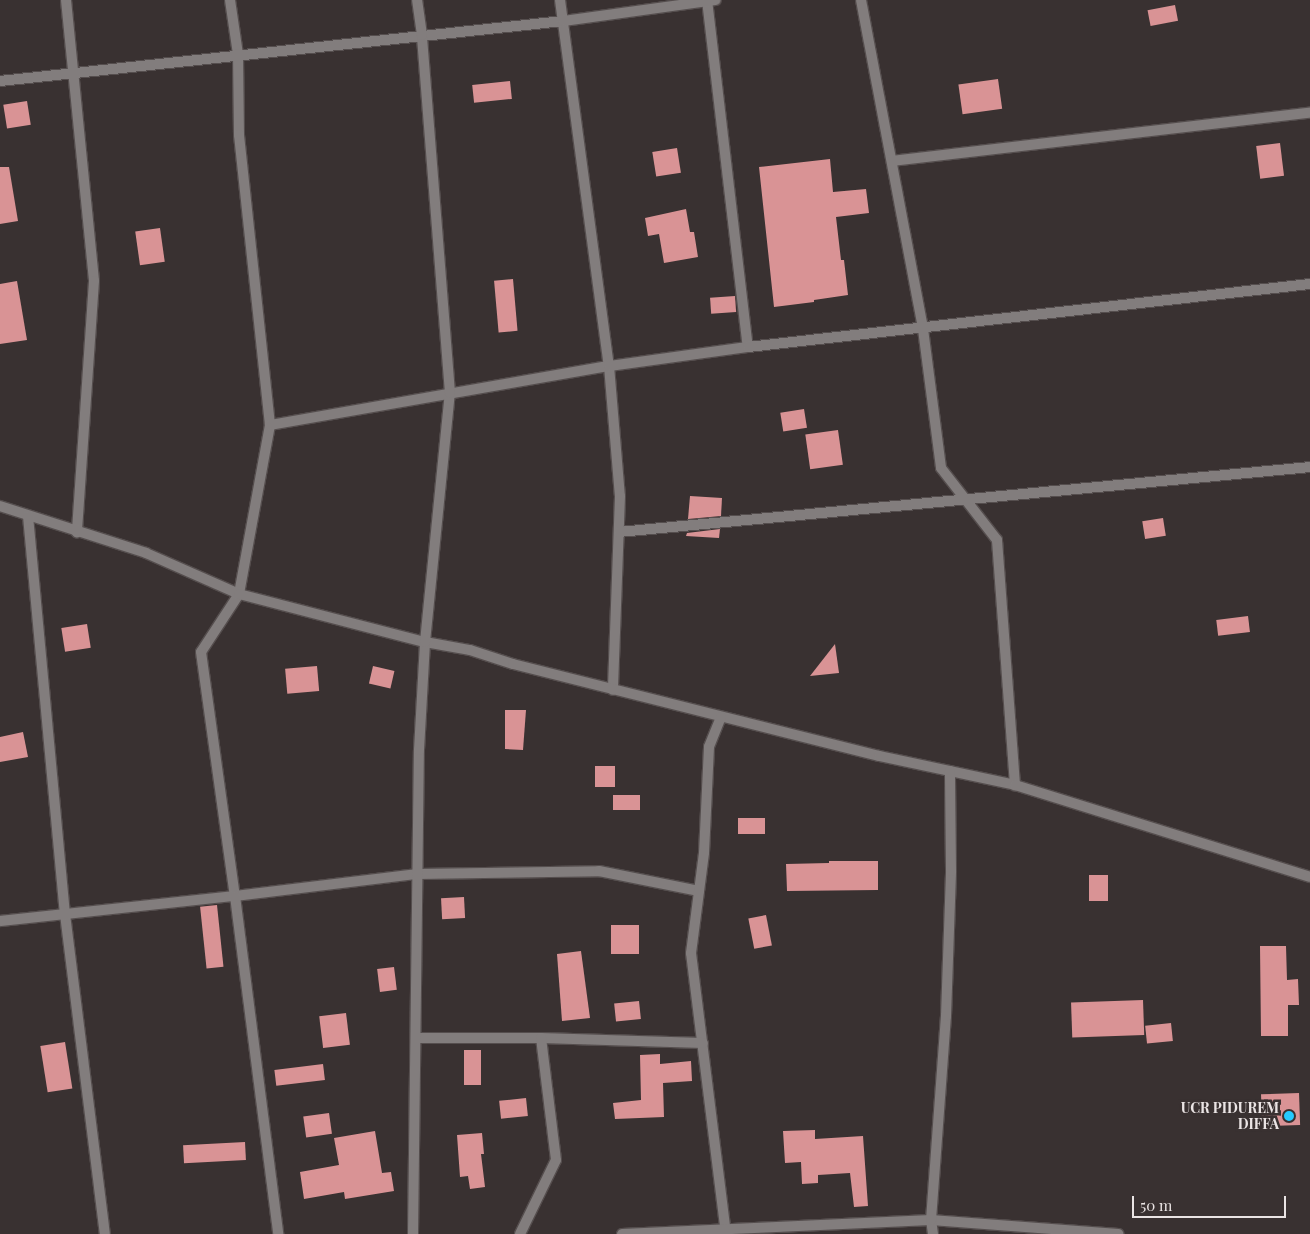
<!DOCTYPE html>
<html>
<head>
<meta charset="utf-8">
<style>
	body { margin:0 }
	#map { position:relative; width:1310px; height:1234px; overflow:hidden; background:#393131; font-family:"Playfair Display",serif }
	div>[style] { position:absolute }
	.building>* { inset:0; background:#d99395; transform-origin:0 0 }
	.roads { filter:drop-shadow(1px 0 #554e4e) drop-shadow(-1px 0 #554e4e) drop-shadow(0 1px #554e4e) drop-shadow(0 -1px #554e4e) }
	.street>* { height:10px; margin:-5px; padding:0 5px; transform-origin:5px; border-radius:5px; background:#827d7d }
	.dots>* { width:14px; height:14px; translate:-50% -50%; box-sizing:border-box; border:2px solid #393131; border-radius:50% }
	span { translate:-50% -50%; white-space:nowrap; text-align:center; line-height:1.15; -webkit-text-stroke:5px #393131; paint-order:stroke }
	.poi-label { font-size:14px; color:#eae4e4; font-weight:700 }
	.right { translate:-100% -50%; text-align:right }
	.scale { position:absolute; left:1132px; top:1196px; width:154px; height:22px; box-sizing:border-box; border:2px solid #eae4e4; border-top:0; padding-left:6px; font-size:15px; line-height:18px; white-space:nowrap; color:#eae4e4; -webkit-text-stroke:4px #393131; paint-order:stroke }
</style>
</head>
<body>
<div id="map">
	<div class="building">
		<i style="left:1175px;top:5px;width:16px;height:28px;rotate:79deg"></i>
		<i style="left:998px;top:79px;width:30px;height:40px;rotate:82deg"></i>
		<i style="left:510px;top:81px;width:18px;height:38px;rotate:84deg"></i>
		<i style="left:27px;top:101px;width:24px;height:24px;rotate:81deg"></i>
		<i style="left:1280px;top:143px;width:33px;height:24px;rotate:83deg"></i>
		<i style="left:677px;top:148px;width:25px;height:25px;rotate:81deg"></i>
		<i style="clip-path:polygon(830px 159px,833px 192px,866px 189px,869px 213px,836px 217px,841px 260px,844px 260px,848px 295px,814px 300px,814px 302px,774px 307px,759px 167px)"></i>
		<i style="clip-path:polygon(0 167px,9px 167px,18px 221px,0 224px)"></i>
		<i style="clip-path:polygon(686px 209px,690px 232px,694px 232px,698px 257px,664px 263px,659px 234px,648px 236px,645px 218px)"></i>
		<i style="left:160px;top:228px;width:34px;height:25px;rotate:82deg"></i>
		<i style="left:513px;top:279px;width:52px;height:19px;rotate:85deg"></i>
		<i style="clip-path:polygon(17px 281px,27px 340px,0 344px,0 284px)"></i>
		<i style="left:735px;top:296px;width:16px;height:25px;rotate:86deg"></i>
		<i style="left:804px;top:409px;width:19px;height:24px;rotate:81deg"></i>
		<i style="left:838px;top:430px;width:35px;height:33px;rotate:82deg"></i>
		<i style="clip-path:polygon(690px 496px,722px 498px,721px 516px,688px 519px)"></i>
		<i style="left:1163px;top:518px;width:18px;height:21px;rotate:81deg"></i>
		<i style="clip-path:polygon(720px 529px,719px 538px,686px 536px,687px 533px)"></i>
		<i style="left:1248px;top:616px;width:16px;height:32px;rotate:83deg"></i>
		<i style="left:87px;top:624px;width:24px;height:26px;rotate:81deg"></i>
		<i style="clip-path:polygon(835px 644px,839px 673px,810px 676px)"></i>
		<i style="left:317px;top:666px;width:25px;height:32px;rotate:85deg"></i>
		<i style="left:373px;top:666px;width:22px;height:18px;rotate:13deg"></i>
		<i style="clip-path:polygon(505px 710px,526px 710px,523px 750px,505px 749px)"></i>
		<i style="clip-path:polygon(23px 732px,28px 757px,0 762px,0 737px)"></i>
		<i style="left:595px;top:766px;width:20px;height:21px"></i>
		<i style="left:640px;top:795px;width:15px;height:27px;rotate:90deg"></i>
		<i style="left:765px;top:818px;width:16px;height:27px;rotate:90deg"></i>
		<i style="clip-path:polygon(829px 861px,878px 861px,878px 890px,787px 891px,786px 864px,829px 863px)"></i>
		<i style="left:1089px;top:875px;width:19px;height:26px"></i>
		<i style="left:464px;top:897px;width:21px;height:23px;rotate:87deg"></i>
		<i style="left:217px;top:905px;width:62px;height:17px;rotate:84deg"></i>
		<i style="left:766px;top:915px;width:31px;height:18px;rotate:79deg"></i>
		<i style="left:611px;top:925px;width:28px;height:29px"></i>
		<i style="clip-path:polygon(1260px 946px,1286px 946px,1287px 980px,1298px 979px,1299px 1005px,1288px 1005px,1288px 1036px,1261px 1036px)"></i>
		<i style="clip-path:polygon(581px 951px,590px 1018px,562px 1021px,557px 954px)"></i>
		<i style="left:394px;top:967px;width:23px;height:17px;rotate:83deg"></i>
		<i style="left:1143px;top:1000px;width:35px;height:72px;rotate:88deg"></i>
		<i style="left:639px;top:1001px;width:18px;height:25px;rotate:84deg"></i>
		<i style="left:346px;top:1013px;width:32px;height:27px;rotate:83deg"></i>
		<i style="left:1171px;top:1023px;width:18px;height:26px;rotate:84deg"></i>
		<i style="left:65px;top:1042px;width:47px;height:25px;rotate:81deg"></i>
		<i style="left:464px;top:1050px;width:17px;height:35px"></i>
		<i style="clip-path:polygon(660px 1054px,660px 1064px,691px 1061px,692px 1081px,663px 1083px,664px 1117px,615px 1119px,613px 1103px,641px 1100px,640px 1055px)"></i>
		<i style="left:323px;top:1064px;width:16px;height:49px;rotate:83deg"></i>
		<i style="left:1299px;top:1093px;width:32px;height:38px;rotate:88deg"></i>
		<i style="left:526px;top:1098px;width:18px;height:27px;rotate:84deg"></i>
		<i style="left:329px;top:1113px;width:21px;height:26px;rotate:82deg"></i>
		<i style="clip-path:polygon(815px 1130px,815px 1139px,863px 1136px,868px 1206px,854px 1207px,850px 1173px,818px 1175px,818px 1183px,802px 1184px,801px 1162px,785px 1163px,783px 1131px)"></i>
		<i style="clip-path:polygon(375px 1131px,382px 1173px,391px 1172px,394px 1191px,345px 1199px,344px 1192px,304px 1199px,300px 1172px,339px 1165px,334px 1138px)"></i>
		<i style="clip-path:polygon(482px 1133px,484px 1154px,481px 1154px,485px 1187px,470px 1189px,468px 1176px,460px 1177px,457px 1135px)"></i>
		<i style="left:245px;top:1142px;width:18px;height:62px;rotate:87deg"></i>
	</div>
	<div class="roads">
		<div class="street">
			<i style="left:66px;top:0;width:282px;rotate:84.3deg"></i>
			<i style="left:94px;top:281px;width:252px;rotate:93.9deg"></i>
			<i style="left:230px;top:0;width:55px;rotate:81.6deg"></i>
			<i style="left:238px;top:54px;width:81px;rotate:89.3deg"></i>
			<i style="left:239px;top:135px;width:292px;rotate:83.9deg"></i>
			<i style="left:270px;top:425px;width:172px;rotate:100.4deg"></i>
			<i style="left:239px;top:594px;width:69px;rotate:123.2deg"></i>
			<i style="left:201px;top:652px;width:246px;rotate:82.1deg"></i>
			<i style="left:235px;top:896px;width:184px;rotate:-6.9deg"></i>
			<i style="left:418px;top:874px;width:181px;rotate:-0.9deg"></i>
			<i style="left:599px;top:871px;width:102px;rotate:11.3deg"></i>
			<i style="left:560px;top:0;width:369px;rotate:82.4deg"></i>
			<i style="left:609px;top:366px;width:130px;rotate:85.2deg"></i>
			<i style="left:620px;top:496px;width:194px;rotate:92.1deg"></i>
			<i style="left:707px;top:0;width:349px;rotate:83.3deg"></i>
			<i style="left:861px;top:0;width:335px;rotate:79.3deg"></i>
			<i style="left:923px;top:329px;width:140px;rotate:82.6deg"></i>
			<i style="left:941px;top:468px;width:91px;rotate:52.1deg"></i>
			<i style="left:997px;top:540px;width:246px;rotate:85.8deg"></i>
			<i style="left:0;top:81px;width:566px;rotate:-6.08deg"></i>
			<i style="left:563px;top:21px;width:154px;rotate:-7.8deg"></i>
			<i style="left:892px;top:161px;width:421px;rotate:-6.6deg"></i>
			<i style="left:270px;top:425px;width:344px;rotate:-9.9deg"></i>
			<i style="left:609px;top:366px;width:140px;rotate:-7.8deg"></i>
			<i style="left:748px;top:347px;width:566px;rotate:-6.4deg"></i>
			<i style="left:0;top:506px;width:153px;rotate:17.8deg"></i>
			<i style="left:146px;top:553px;width:102px;rotate:23.8deg"></i>
			<i style="left:239px;top:594px;width:192px;rotate:14.5deg"></i>
			<i style="left:425px;top:642px;width:46px;rotate:10.1deg"></i>
			<i style="left:470px;top:650px;width:45px;rotate:18deg"></i>
			<i style="left:513px;top:664px;width:377px;rotate:14.1deg"></i>
			<i style="left:879px;top:756px;width:139px;rotate:12deg"></i>
			<i style="left:1015px;top:785px;width:309px;rotate:17.3deg"></i>
			<i style="left:28px;top:516px;width:400px;rotate:84.7deg"></i>
			<i style="left:65px;top:914px;width:322px;rotate:82.9deg"></i>
			<i style="left:619px;top:532px;width:694px;rotate:-5.37deg"></i>
			<i style="left:721px;top:717px;width:32px;rotate:112deg"></i>
			<i style="left:709px;top:747px;width:106px;rotate:92.7deg"></i>
			<i style="left:704px;top:853px;width:101px;rotate:97.4deg"></i>
			<i style="left:691px;top:953px;width:283px;rotate:82.9deg"></i>
			<i style="left:0;top:921px;width:236px;rotate:-6.1deg"></i>
			<i style="left:235px;top:896px;width:341px;rotate:82.7deg"></i>
			<i style="left:416px;top:1038px;width:125px"></i>
			<i style="left:541px;top:1038px;width:162px;rotate:1.8deg"></i>
			<i style="left:413px;top:1234px;width:484px;rotate:-89.3deg"></i>
			<i style="left:419px;top:750px;width:108px;rotate:-86.8deg"></i>
			<i style="left:425px;top:642px;width:250px;rotate:-84.3deg"></i>
			<i style="left:450px;top:393px;width:359px;rotate:-94.5deg"></i>
			<i style="left:422px;top:35px;width:35px;rotate:-98deg"></i>
			<i style="left:520px;top:1234px;width:82px;rotate:-64.1deg"></i>
			<i style="left:556px;top:1160px;width:123px;rotate:-97deg"></i>
			<i style="left:622px;top:1234px;width:309px;rotate:-2.6deg"></i>
			<i style="left:931px;top:1220px;width:188px;rotate:4.3deg"></i>
			<i style="left:933px;top:1234px;width:14px;rotate:-98deg"></i>
			<i style="left:931px;top:1220px;width:205px;rotate:-85.8deg"></i>
			<i style="left:946px;top:1016px;width:145px;rotate:-88deg"></i>
			<i style="left:951px;top:871px;width:100px;rotate:-90.6deg"></i>
		</div>
	</div>
	<div class="dots">
		<i style="left:1289px;top:1116px;background:#25c9fe"></i>
	</div>
	<div class="poi-label">
		<span class="right" style="left:1279px;top:1116px">UCR PIDUREM<br>DIFFA</span>
	</div>
	<div class="scale">50 m</div>
</div>
</body>
</html>
